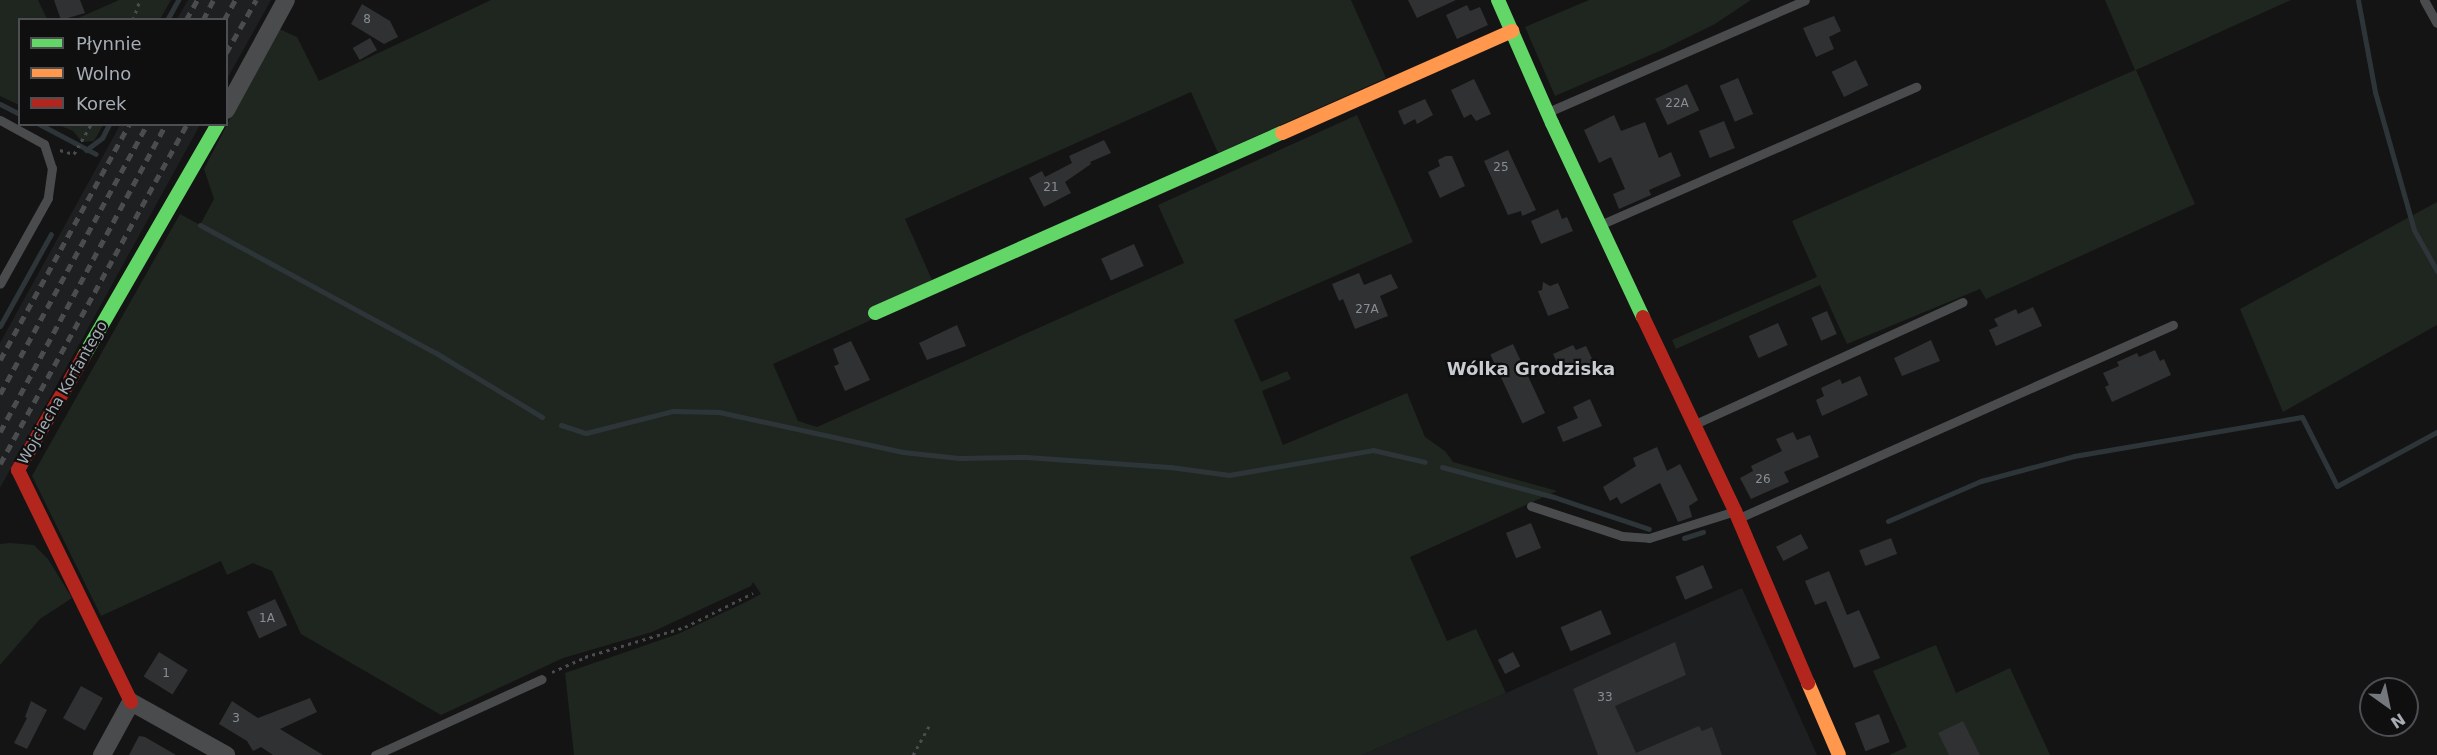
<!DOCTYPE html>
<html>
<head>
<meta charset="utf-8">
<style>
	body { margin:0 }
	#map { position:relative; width:2437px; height:755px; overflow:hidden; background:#141415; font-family:"DejaVu Sans",sans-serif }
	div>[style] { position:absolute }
	.built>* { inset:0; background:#1e1f20 }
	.green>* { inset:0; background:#1f251f }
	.stream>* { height:5px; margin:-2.5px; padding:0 2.5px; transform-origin:2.5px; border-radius:2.5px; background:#2d3539 }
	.building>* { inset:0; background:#303132; transform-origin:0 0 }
	.path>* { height:3px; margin-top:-1.5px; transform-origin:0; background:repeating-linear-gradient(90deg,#4b4c4e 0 3px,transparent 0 7.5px) }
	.lane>* { height:9px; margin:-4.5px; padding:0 4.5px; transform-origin:4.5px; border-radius:4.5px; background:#494b4d }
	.street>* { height:18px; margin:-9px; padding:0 9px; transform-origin:9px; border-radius:9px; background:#494b4d }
	.fast>* { height:14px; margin:-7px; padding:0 7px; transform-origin:7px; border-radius:7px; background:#63d668 }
	.slow>* { height:14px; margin:-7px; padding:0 7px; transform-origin:7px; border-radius:7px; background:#ff974d }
	.jam>* { height:14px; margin:-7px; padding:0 7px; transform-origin:7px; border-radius:7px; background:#b3261e }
	.rail>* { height:4.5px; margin-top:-2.25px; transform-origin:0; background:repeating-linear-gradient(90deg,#4a4c4e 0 8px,transparent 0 14px) }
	span { translate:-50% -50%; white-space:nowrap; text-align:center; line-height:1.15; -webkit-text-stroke:4.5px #0f0f10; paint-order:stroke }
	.number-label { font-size:12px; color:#898e94 }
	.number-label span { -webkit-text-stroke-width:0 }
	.street-label { font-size:15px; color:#a7adb4 }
	.quarter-label { font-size:18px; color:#c8ccd1; font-weight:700 }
	.legend { position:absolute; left:18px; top:18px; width:210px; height:108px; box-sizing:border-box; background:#0f0f10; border:2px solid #4c4e52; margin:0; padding:8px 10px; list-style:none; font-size:18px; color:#a7adb4 }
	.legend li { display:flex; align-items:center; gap:12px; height:30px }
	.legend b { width:30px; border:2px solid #4c4e52 }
	.north { position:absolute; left:2359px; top:677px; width:60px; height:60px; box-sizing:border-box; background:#0f0f10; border:2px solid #4c4e52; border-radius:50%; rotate:147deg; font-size:16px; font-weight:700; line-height:24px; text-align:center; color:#a7adb4 }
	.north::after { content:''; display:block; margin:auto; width:21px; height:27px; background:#74777c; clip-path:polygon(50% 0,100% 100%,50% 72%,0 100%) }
</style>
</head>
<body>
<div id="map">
	<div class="built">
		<i style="clip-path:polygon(188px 0,271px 0,227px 79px,226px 20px,177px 19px)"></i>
		<i style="clip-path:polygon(120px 125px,200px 125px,0 488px,0 343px)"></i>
		<i style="clip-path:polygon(1742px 588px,1817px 755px,1362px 755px,1506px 693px)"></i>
	</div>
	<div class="green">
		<i style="clip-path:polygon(0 0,38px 0,47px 19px,20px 20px,19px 105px,0 96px)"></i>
		<i style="clip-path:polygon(119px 0,171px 0,160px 19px,76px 19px)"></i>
		<i style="clip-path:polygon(491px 0,1351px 0,1386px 78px,1218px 153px,1191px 92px,905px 219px,932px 280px,869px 321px,773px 364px,798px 421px,817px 427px,1184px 263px,1158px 205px,1357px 115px,1413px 242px,1234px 320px,1261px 382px,1287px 371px,1291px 379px,1262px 391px,1283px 445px,1407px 393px,1425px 437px,1445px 451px,1453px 462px,1557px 491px,1410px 557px,1447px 641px,1476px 629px,1506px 693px,1362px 755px,574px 755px,565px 673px,678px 634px,748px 601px,761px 594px,753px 582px,751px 586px,652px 632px,563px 658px,441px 715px,301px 634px,272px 571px,253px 563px,227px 575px,221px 561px,101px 616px,32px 476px,180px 214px,200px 225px,214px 199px,204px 169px,277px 28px,297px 37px,319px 81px)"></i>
		<i style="clip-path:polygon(1589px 0,1751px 0,1715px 24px,1662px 50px,1555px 96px,1525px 27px)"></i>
		<i style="clip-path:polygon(2105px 0,2291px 0,2136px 70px,2195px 204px,1986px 299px,1980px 289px,1847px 344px,1820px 285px,1676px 349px,1672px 340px,1817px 277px,1792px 221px,2135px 70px)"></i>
		<i style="clip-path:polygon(59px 125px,103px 125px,94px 141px,82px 142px,73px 131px)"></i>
		<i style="clip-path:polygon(2437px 202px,2437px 325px,2283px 412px,2240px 309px)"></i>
		<i style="clip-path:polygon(10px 543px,34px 545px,48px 559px,72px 598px,40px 619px,0 665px,0 544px)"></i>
		<i style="clip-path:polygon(1936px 645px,1956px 693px,2010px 668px,2050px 755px,1889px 755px,1907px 747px,1873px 671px)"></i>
	</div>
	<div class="stream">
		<i style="left:2358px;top:0;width:94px;rotate:79.5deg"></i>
		<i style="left:2375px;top:92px;width:143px;rotate:74.2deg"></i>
		<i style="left:2414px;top:230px;width:47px;rotate:60.7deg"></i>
		<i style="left:167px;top:20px;width:23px;rotate:-61deg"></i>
		<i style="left:0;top:104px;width:22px;rotate:27deg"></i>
		<i style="left:39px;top:124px;width:64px;rotate:27.8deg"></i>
		<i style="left:86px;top:150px;width:20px;rotate:-37deg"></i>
		<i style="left:102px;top:138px;width:16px;rotate:-63deg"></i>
		<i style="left:200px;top:225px;width:268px;rotate:28.5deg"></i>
		<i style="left:436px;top:353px;width:124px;rotate:31.1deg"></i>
		<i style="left:0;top:326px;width:105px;rotate:-61deg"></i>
		<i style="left:561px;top:425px;width:26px;rotate:18deg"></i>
		<i style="left:586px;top:433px;width:90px;rotate:-14.2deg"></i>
		<i style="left:673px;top:411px;width:46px;rotate:1.2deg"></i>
		<i style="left:719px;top:412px;width:188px;rotate:12.3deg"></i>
		<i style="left:903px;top:452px;width:56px;rotate:6.1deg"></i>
		<i style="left:959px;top:458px;width:67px;rotate:-0.9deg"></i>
		<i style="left:1026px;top:457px;width:144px;rotate:4deg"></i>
		<i style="left:1170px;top:467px;width:60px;rotate:7.7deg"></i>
		<i style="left:1229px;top:475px;width:146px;rotate:-9.8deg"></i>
		<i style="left:1373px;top:450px;width:53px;rotate:13deg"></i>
		<i style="left:1442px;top:467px;width:116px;rotate:15deg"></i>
		<i style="left:1554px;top:497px;width:100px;rotate:18.6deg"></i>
		<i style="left:1888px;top:521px;width:101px;rotate:-23.3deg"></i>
		<i style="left:1981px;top:481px;width:96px;rotate:-15deg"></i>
		<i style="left:2074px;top:456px;width:231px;rotate:-9.7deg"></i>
		<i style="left:2302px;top:417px;width:77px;rotate:63.1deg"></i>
		<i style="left:2337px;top:486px;width:114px;rotate:-28.4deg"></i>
		<i style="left:1684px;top:538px;width:20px;rotate:-18deg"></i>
	</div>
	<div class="building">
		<i style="clip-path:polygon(54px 0,80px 0,85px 13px,61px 20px)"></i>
		<i style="clip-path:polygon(1408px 0,1456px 0,1417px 18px)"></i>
		<i style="clip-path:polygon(362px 4px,390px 21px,398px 37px,384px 44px,351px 24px)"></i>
		<i style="clip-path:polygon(1467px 5px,1470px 11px,1480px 7px,1488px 25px,1457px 39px,1446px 15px)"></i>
		<i style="clip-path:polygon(1834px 16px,1841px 31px,1829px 37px,1834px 49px,1816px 57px,1803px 28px)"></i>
		<i style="left:370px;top:38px;width:14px;height:20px;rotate:60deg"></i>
		<i style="left:1856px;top:60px;width:28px;height:27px;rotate:64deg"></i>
		<i style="left:1738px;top:78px;width:39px;height:20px;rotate:67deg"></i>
		<i style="clip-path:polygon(1474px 79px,1491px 114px,1476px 121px,1471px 114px,1464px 118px,1451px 90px)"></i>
		<i style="left:1687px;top:84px;width:29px;height:35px;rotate:65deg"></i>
		<i style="clip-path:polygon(1425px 99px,1433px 115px,1417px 124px,1415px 119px,1404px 125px,1398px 111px)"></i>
		<i style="clip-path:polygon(1614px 115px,1621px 131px,1645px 122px,1659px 158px,1671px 152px,1681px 176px,1649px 190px,1651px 195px,1619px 209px,1613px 194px,1625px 189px,1611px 157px,1599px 163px,1584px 130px)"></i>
		<i style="left:1724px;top:121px;width:29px;height:27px;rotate:68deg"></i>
		<i style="clip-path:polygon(1104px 140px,1111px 153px,1090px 162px,1091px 164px,1065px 182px,1071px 193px,1044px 207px,1029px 178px,1042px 171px,1045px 177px,1072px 163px,1069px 156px)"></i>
		<i style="clip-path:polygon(1508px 150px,1536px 210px,1522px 216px,1521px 211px,1508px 215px,1484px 161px)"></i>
		<i style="clip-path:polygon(1446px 156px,1452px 156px,1465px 186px,1440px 198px,1428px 172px,1440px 166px,1438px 160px)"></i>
		<i style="clip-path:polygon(1558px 209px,1562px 219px,1567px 217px,1573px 231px,1541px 244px,1531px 221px)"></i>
		<i style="left:1134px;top:244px;width:24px;height:36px;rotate:66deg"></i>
		<i style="clip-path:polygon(1359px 273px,1364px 285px,1391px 274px,1398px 288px,1380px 296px,1388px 316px,1355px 329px,1343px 299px,1339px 301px,1332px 284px)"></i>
		<i style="clip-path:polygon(1543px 282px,1550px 286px,1558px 283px,1569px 308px,1548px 316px,1538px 291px,1542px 290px)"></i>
		<i style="clip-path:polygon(2033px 307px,2042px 326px,1996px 346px,1989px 330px,1998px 326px,1994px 319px,2016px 309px,2018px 314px)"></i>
		<i style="left:1827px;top:311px;width:25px;height:17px;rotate:67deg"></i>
		<i style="left:1778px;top:323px;width:24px;height:32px;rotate:66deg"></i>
		<i style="clip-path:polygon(957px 325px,966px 346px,927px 360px,919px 343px)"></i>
		<i style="clip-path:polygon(1931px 340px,1940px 361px,1902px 376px,1894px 358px)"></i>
		<i style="clip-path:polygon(851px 341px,870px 380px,845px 391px,834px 366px,839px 364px,833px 349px)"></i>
		<i style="left:1513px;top:344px;width:76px;height:25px;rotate:65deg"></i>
		<i style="clip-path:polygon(1573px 345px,1576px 350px,1586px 346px,1597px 369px,1577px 377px,1575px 372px,1564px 377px,1553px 354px)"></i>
		<i style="clip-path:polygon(2155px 350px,2160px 361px,2164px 359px,2171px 375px,2112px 402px,2105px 387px,2109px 385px,2103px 373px,2119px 366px,2117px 362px,2137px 353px,2139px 357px)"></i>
		<i style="clip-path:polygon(1860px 376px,1868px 395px,1822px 416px,1816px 400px,1824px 396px,1821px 388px,1840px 379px,1842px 384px)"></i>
		<i style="clip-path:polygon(1590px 399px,1602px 426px,1563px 442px,1557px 427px,1578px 418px,1573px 407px)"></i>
		<i style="clip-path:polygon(1793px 432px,1797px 440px,1810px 435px,1819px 457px,1784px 472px,1789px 482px,1751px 499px,1740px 478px,1753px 471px,1751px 466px,1782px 451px,1776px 439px)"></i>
		<i style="clip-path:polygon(1657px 447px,1667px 471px,1680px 464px,1698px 500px,1689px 506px,1692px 517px,1678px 522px,1660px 483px,1621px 504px,1617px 497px,1610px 501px,1603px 487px,1636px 466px,1633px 458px)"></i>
		<i style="left:1531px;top:523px;width:27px;height:27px;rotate:68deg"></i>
		<i style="left:1801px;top:534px;width:16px;height:28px;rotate:63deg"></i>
		<i style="left:1891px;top:538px;width:17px;height:34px;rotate:69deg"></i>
		<i style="left:1703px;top:565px;width:25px;height:30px;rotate:67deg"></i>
		<i style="clip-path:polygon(1829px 571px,1847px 615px,1859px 610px,1880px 658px,1854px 668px,1826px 601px,1815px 605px,1805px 581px)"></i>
		<i style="left:275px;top:599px;width:29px;height:31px;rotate:65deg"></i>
		<i style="left:1601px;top:610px;width:26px;height:44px;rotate:67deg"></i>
		<i style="clip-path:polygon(1675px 642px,1686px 675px,1615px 706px,1636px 753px,1699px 726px,1702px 731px,1712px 727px,1722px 755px,1598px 755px,1573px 689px)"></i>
		<i style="left:159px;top:652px;width:34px;height:29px;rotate:32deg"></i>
		<i style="left:1513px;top:652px;width:16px;height:17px;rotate:63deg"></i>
		<i style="left:81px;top:686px;width:25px;height:37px;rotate:29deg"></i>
		<i style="clip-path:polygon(310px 698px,317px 712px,280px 729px,323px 755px,273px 755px,261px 747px,253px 751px,247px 741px,219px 724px,232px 701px,258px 718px)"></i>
		<i style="clip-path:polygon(31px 701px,47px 710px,27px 749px,14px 743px,27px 718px,25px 717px)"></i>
		<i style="left:1879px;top:714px;width:30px;height:26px;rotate:69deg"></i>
		<i style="clip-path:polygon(1963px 721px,1980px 755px,1949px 755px,1938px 733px)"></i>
		<i style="clip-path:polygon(139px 736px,145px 737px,176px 755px,129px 755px)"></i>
	</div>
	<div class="path">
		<i style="left:133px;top:20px;width:21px;rotate:-71deg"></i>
		<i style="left:60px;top:150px;width:15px;rotate:16deg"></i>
		<i style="left:74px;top:154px;width:34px;rotate:-60deg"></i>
		<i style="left:552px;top:672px;width:36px;rotate:-24deg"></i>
		<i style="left:585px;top:657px;width:104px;rotate:-16.7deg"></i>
		<i style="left:685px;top:627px;width:76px;rotate:-26.6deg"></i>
		<i style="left:913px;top:755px;width:33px;rotate:-61deg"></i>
	</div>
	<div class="lane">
		<i style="left:2424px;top:0;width:26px;rotate:61deg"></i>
		<i style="left:1548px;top:112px;width:280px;rotate:-23.5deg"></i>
		<i style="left:0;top:120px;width:50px;rotate:28.6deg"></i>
		<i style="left:44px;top:144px;width:25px;rotate:72deg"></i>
		<i style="left:52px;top:168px;width:30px;rotate:98deg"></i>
		<i style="left:48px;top:198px;width:98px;rotate:119.2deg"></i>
		<i style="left:1602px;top:224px;width:343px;rotate:-23.6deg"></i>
		<i style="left:1695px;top:424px;width:294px;rotate:-24.5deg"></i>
		<i style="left:1531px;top:506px;width:96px;rotate:18.2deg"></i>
		<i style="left:1622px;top:536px;width:27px;rotate:4deg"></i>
		<i style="left:1649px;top:538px;width:87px;rotate:-17.4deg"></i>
		<i style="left:1739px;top:518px;width:475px;rotate:-24deg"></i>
		<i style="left:375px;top:755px;width:183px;rotate:-24.5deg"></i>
	</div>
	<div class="street">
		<i style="left:226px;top:110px;width:125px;rotate:-61.4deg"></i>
		<i style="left:102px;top:755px;width:60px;rotate:-61.3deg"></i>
		<i style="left:131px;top:702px;width:109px;rotate:29.2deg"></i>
	</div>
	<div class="fast">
		<i style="left:1498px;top:0;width:134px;rotate:66.3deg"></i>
		<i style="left:1552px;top:123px;width:214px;rotate:64.9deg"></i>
		<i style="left:875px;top:313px;width:445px;rotate:-23.9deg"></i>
		<i style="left:84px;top:356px;width:268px;rotate:-60deg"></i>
	</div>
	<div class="slow">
		<i style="left:1282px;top:133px;width:252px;rotate:-23.9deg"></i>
		<i style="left:1808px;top:683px;width:78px;rotate:66.7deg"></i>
	</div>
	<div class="jam">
		<i style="left:1643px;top:317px;width:215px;rotate:64.6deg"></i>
		<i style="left:1735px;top:511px;width:187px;rotate:67deg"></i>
		<i style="left:84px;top:356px;width:132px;rotate:120.1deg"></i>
		<i style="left:18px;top:470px;width:258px;rotate:64deg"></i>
	</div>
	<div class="rail">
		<i style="left:186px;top:20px;width:23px;rotate:-61deg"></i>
		<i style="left:203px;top:20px;width:22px;rotate:-63deg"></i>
		<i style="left:224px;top:20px;width:23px;rotate:-61deg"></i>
		<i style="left:226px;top:53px;width:61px;rotate:-60.5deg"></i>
		<i style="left:0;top:360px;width:269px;rotate:-61.3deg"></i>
		<i style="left:0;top:394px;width:307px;rotate:-61.4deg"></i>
		<i style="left:0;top:432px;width:350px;rotate:-61.7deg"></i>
		<i style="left:0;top:464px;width:388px;rotate:-61.2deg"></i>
	</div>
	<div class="number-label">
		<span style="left:367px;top:20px">8</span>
		<span style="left:1677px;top:104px">22A</span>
		<span style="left:1501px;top:168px">25</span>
		<span style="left:1051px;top:188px">21</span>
		<span style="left:1367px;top:310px">27A</span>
		<span style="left:1763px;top:480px">26</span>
		<span style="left:267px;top:619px">1A</span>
		<span style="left:166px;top:674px">1</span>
		<span style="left:1605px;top:698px">33</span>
		<span style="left:236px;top:719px">3</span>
	</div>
	<div class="street-label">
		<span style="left:63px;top:393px;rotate:-60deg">Wojciecha Korfantego</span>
	</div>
	<div class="quarter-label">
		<span style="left:1531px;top:369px">Wólka Grodziska</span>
	</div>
	<ul class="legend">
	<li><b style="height:8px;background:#63d668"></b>Płynnie</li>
	<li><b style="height:8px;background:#ff974d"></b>Wolno</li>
	<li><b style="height:8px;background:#b3261e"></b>Korek</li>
	</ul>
	<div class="north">N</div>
</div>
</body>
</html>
